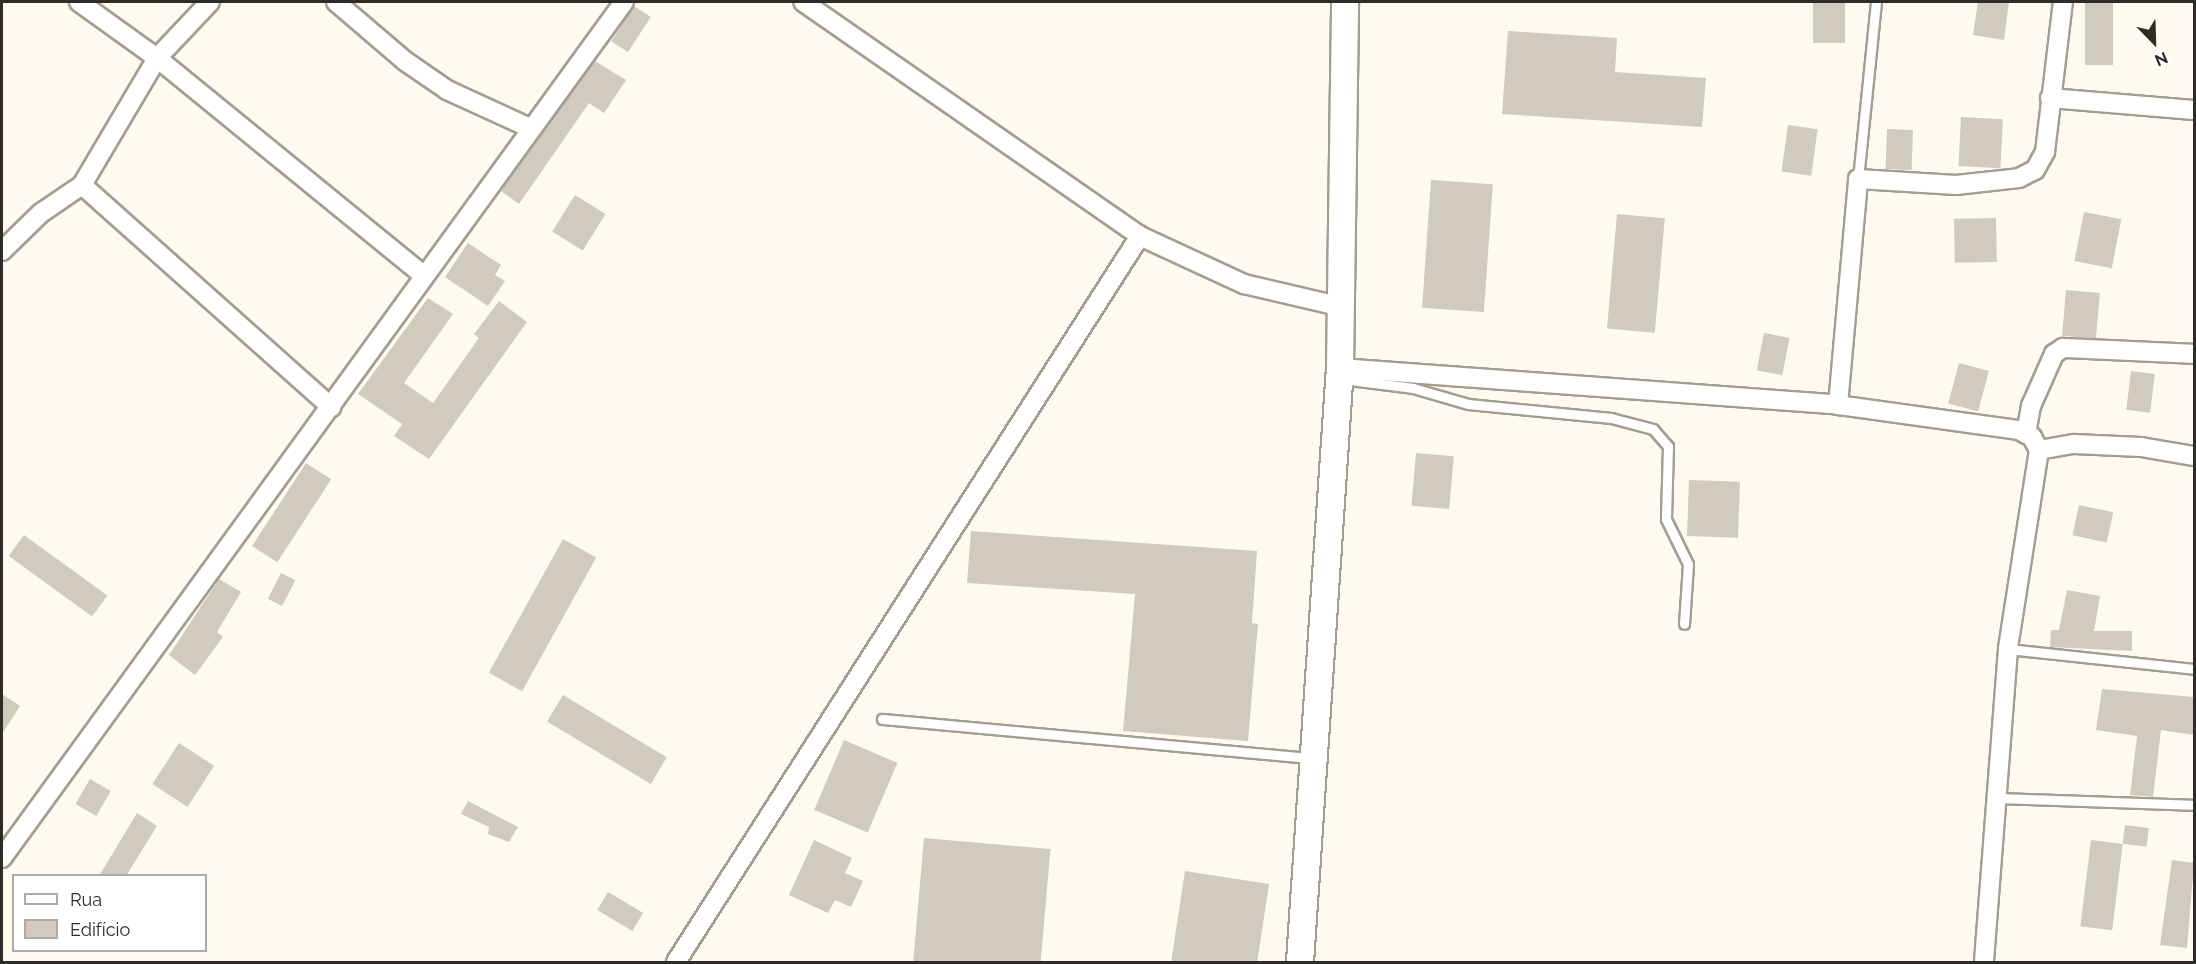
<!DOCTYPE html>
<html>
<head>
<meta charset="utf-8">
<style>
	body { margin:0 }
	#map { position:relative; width:2196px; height:964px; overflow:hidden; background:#fffaef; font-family:Raleway,sans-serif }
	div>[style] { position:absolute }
	.building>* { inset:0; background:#d0cbbc; transform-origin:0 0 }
	.roads { filter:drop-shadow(2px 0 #a29e90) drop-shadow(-2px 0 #a29e90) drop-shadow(0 2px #a29e90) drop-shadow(0 -2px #a29e90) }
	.lane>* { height:9px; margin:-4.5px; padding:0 4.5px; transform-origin:4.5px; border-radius:4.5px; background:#fff }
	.street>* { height:18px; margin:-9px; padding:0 9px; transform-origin:9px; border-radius:9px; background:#fff }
	.secondary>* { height:26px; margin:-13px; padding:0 13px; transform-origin:13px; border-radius:13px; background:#fff }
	span { translate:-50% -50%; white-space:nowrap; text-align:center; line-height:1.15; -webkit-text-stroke:4.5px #fff; paint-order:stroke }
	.frame { position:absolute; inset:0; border:3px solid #2e2c27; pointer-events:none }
	.legend { position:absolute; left:12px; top:874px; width:195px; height:78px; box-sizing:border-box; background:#fff; border:2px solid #ababa9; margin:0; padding:8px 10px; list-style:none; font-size:18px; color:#2e2c27 }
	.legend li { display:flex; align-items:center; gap:12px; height:30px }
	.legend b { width:30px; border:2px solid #ababa9 }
	.north { position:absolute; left:2124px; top:12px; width:60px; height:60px; -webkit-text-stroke:4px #fff; paint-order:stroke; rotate:157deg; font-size:16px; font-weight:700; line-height:24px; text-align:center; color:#2e2c27 }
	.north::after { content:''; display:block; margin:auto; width:21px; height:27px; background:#2e2c27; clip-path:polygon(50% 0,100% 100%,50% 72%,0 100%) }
</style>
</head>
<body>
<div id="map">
	<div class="building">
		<i style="left:1813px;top:2px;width:32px;height:41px"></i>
		<i style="clip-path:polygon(1978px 2px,2009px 2px,2004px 40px,1973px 35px)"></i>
		<i style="left:2085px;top:2px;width:28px;height:63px"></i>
		<i style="left:634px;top:6px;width:20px;height:42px;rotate:33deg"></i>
		<i style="clip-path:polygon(1508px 31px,1617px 38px,1615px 72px,1706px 78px,1702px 127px,1502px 114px)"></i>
		<i style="clip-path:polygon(595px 61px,626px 80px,604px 113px,589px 103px,519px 204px,501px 191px)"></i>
		<i style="left:1961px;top:117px;width:42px;height:49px;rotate:3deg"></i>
		<i style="left:1788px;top:125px;width:30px;height:47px;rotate:8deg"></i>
		<i style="left:1887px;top:129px;width:26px;height:40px;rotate:2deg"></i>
		<i style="left:1431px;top:180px;width:62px;height:128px;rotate:4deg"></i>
		<i style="left:575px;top:195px;width:36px;height:43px;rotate:32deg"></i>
		<i style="left:2084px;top:212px;width:38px;height:50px;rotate:11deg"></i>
		<i style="left:1617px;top:214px;width:48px;height:115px;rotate:5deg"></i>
		<i style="left:1996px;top:218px;width:44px;height:42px;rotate:89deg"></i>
		<i style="clip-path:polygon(468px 243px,501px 265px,495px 275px,505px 281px,488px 306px,445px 277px)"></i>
		<i style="left:2066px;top:290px;width:34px;height:46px;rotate:5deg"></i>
		<i style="clip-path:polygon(428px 298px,453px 314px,404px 383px,433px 403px,479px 338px,474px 334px,499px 301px,527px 322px,429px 459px,394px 436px,402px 424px,358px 394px)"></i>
		<i style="left:1764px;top:333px;width:26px;height:38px;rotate:11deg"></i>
		<i style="left:1959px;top:363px;width:31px;height:42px;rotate:15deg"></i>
		<i style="left:2131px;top:371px;width:24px;height:39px;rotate:7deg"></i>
		<i style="left:1416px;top:453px;width:38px;height:53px;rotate:5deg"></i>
		<i style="left:306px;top:463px;width:30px;height:99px;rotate:33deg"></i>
		<i style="left:1689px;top:480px;width:51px;height:56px;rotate:2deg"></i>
		<i style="left:2079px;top:505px;width:35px;height:31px;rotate:12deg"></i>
		<i style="clip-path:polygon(971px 531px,1257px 551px,1252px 623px,1258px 624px,1248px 741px,1123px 731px,1135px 594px,967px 583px)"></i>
		<i style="left:24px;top:535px;width:103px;height:26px;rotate:36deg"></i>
		<i style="left:563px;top:539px;width:38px;height:153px;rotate:29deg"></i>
		<i style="left:281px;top:573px;width:16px;height:29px;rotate:27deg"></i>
		<i style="clip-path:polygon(219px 579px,241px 592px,217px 632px,223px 637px,195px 675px,169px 655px)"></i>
		<i style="clip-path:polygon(2067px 590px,2100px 596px,2094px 631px,2132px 631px,2132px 651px,2050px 647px,2051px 630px,2059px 630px)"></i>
		<i style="clip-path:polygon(2102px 689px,2194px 697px,2194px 735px,2161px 730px,2153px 797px,2130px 795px,2137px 736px,2096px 730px)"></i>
		<i style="clip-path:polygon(2px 694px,20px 706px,2px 734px)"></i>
		<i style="left:563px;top:695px;width:121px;height:31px;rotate:31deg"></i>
		<i style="left:844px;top:740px;width:58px;height:76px;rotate:23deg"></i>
		<i style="left:179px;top:743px;width:42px;height:49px;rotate:33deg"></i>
		<i style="left:90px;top:779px;width:24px;height:29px;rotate:30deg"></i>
		<i style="clip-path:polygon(468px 801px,518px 827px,509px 842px,488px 834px,489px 827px,461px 814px)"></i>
		<i style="clip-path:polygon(137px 813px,157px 826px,126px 876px,99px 876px)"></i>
		<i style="left:2125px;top:825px;width:24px;height:19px;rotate:7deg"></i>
		<i style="left:924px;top:838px;width:127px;height:126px;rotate:5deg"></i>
		<i style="clip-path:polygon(814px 840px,852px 858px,845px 873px,863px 881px,851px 907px,835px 900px,828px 913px,789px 895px)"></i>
		<i style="left:2091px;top:840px;width:32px;height:87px;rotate:7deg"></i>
		<i style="clip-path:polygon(2172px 860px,2194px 863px,2187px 948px,2160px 945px)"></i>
		<i style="clip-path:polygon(1185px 871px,1269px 884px,1257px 963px,1171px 963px)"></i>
		<i style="left:608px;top:892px;width:41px;height:21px;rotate:31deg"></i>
	</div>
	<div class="roads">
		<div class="lane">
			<i style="left:1858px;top:179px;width:178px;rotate:-84.2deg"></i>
			<i style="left:1342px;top:379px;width:72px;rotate:7.2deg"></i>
			<i style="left:1413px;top:388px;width:57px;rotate:16.2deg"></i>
			<i style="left:1468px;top:404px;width:144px;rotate:5.6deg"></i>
			<i style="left:1611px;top:418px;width:43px;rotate:14.7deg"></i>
			<i style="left:1653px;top:429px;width:23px;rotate:49deg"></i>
			<i style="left:1668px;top:446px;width:73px;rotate:91.6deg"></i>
			<i style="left:1666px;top:519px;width:50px;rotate:63.9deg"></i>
			<i style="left:1688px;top:564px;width:60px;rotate:93.8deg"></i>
			<i style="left:2008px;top:649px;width:187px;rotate:6.1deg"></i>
			<i style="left:882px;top:719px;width:433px;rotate:5.2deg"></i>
			<i style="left:1996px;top:798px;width:198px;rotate:2deg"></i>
		</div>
		<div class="street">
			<i style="left:79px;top:2px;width:96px;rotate:35.7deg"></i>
			<i style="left:157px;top:58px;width:343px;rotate:39.2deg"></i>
			<i style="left:336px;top:2px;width:91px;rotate:40.5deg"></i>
			<i style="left:405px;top:61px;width:51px;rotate:34.6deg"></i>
			<i style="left:447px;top:90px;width:91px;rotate:24.6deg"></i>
			<i style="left:2050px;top:98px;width:144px;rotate:4.8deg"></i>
			<i style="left:82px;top:185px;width:334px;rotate:41.7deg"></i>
			<i style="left:1140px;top:236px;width:115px;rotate:24.8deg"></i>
			<i style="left:1244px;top:284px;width:101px;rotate:13.2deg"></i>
			<i style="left:2px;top:251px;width:54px;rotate:-44.3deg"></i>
			<i style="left:41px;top:213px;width:50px;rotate:-34.3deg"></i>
			<i style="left:82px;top:185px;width:147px;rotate:-59.4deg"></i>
			<i style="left:157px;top:58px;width:77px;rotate:-46.6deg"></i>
			<i style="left:1340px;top:368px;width:499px;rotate:4.2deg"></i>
			<i style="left:1838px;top:405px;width:183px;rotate:7.9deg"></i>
			<i style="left:2019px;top:430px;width:15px;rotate:28deg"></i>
			<i style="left:2032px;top:437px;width:15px;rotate:62deg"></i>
			<i style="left:2039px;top:450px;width:201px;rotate:98.9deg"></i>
			<i style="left:2008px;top:649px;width:314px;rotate:94.4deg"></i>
			<i style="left:1838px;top:405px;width:227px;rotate:-84.9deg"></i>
			<i style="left:1858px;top:179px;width:98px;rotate:3.5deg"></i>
			<i style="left:1956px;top:185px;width:63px;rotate:-6.3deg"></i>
			<i style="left:2019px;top:178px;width:18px;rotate:-27deg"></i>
			<i style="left:2035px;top:170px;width:21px;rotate:-61deg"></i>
			<i style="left:2045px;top:152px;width:151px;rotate:-83.2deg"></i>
			<i style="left:2026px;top:434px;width:28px;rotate:-80deg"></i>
			<i style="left:2031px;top:406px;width:57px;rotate:-66.1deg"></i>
			<i style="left:2054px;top:354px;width:11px;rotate:-34deg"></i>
			<i style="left:2063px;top:348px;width:131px;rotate:2.6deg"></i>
			<i style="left:2039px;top:450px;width:36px;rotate:-10deg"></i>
			<i style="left:2074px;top:444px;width:67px;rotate:2.6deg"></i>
			<i style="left:2141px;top:447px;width:54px;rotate:9.6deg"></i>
			<i style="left:2px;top:858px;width:1058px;rotate:-54deg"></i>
			<i style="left:676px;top:962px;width:862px;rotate:-57.42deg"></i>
			<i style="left:1140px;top:236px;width:410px;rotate:-145.2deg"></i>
		</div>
		<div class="secondary">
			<i style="left:1300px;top:962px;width:595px;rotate:-86.15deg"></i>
			<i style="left:1340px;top:368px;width:366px;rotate:-89.2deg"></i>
		</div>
	</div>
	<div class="frame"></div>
	<ul class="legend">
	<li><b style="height:8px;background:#fff"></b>Rua</li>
	<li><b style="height:16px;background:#d0cbbc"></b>Edifício</li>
	</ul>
	<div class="north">N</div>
</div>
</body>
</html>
